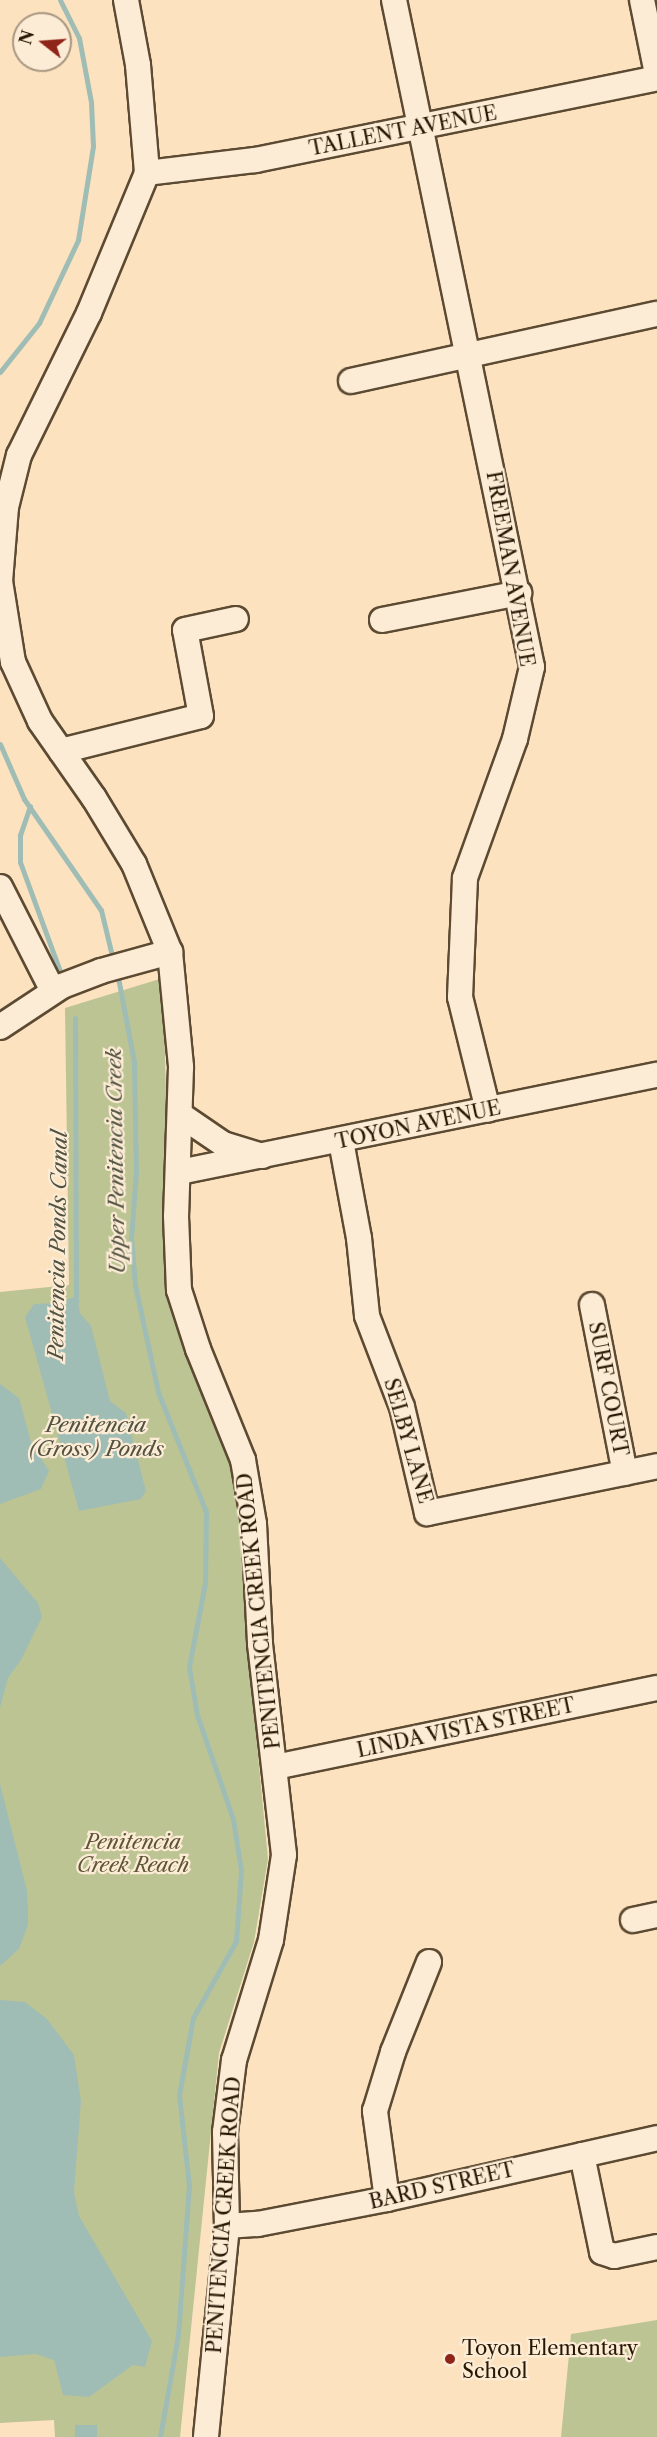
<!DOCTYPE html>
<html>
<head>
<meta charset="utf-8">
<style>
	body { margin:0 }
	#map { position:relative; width:657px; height:2437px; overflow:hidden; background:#fce2bf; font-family:"Libre Caslon Text",serif }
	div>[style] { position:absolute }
	.green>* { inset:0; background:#bdc494 }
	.water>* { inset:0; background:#9fbdb5; transform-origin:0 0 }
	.stream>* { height:5px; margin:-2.5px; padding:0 2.5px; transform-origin:2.5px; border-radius:2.5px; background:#9fbdb5 }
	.roads { filter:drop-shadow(2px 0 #5c4a32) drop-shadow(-2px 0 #5c4a32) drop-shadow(0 2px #5c4a32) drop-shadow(0 -2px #5c4a32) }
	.minor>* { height:24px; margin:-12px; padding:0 12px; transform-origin:12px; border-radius:12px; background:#fdecd5 }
	.dots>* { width:16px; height:16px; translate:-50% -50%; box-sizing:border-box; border:3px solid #fdecd5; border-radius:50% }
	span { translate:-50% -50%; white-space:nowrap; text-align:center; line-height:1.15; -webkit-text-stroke:4.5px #fdecd5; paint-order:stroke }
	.street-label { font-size:20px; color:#271803 }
	.park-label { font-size:20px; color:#5c5436; font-style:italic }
	.poi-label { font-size:20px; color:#271803 }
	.left { translate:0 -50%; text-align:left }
	.water-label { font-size:21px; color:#515241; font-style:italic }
	.north { position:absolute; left:12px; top:12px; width:60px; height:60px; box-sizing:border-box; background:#fdecd5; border:2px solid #a79781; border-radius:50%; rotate:287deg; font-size:16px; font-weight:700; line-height:24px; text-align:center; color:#271803 }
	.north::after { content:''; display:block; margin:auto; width:21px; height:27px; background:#8f2418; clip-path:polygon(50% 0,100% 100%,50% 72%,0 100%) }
</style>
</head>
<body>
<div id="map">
	<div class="green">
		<i style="clip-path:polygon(163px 978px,168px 1174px,185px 1348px,234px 1470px,243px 1524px,246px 1630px,268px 1859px,254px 1942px,219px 2053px,180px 2437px,55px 2437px,54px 2420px,0 2423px,0 1292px,69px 1285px,65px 1008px)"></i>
		<i style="clip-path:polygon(657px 2320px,657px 2437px,561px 2437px,571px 2334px)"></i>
	</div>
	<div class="water">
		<i style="clip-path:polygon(77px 1296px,80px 1313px,91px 1326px,110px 1401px,126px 1413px,146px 1491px,141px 1499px,79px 1511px,25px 1317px,34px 1304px,57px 1303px)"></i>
		<i style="clip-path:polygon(0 1384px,19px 1398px,31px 1442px,49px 1471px,41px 1489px,0 1504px)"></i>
		<i style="clip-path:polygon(0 1558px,38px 1603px,42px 1617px,21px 1660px,8px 1678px,0 1708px)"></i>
		<i style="clip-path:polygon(0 1784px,27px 1891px,28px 1911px,28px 1925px,19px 1949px,0 1966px)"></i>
		<i style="clip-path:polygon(0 2000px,25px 2002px,47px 2019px,74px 2055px,81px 2101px,74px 2192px,79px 2216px,152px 2341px,145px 2367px,133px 2365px,89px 2397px,63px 2395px,54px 2360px,36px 2354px,0 2357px)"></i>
		<i style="left:75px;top:2425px;width:22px;height:12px"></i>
	</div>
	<div class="stream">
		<i style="left:0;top:372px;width:63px;rotate:-51.5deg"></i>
		<i style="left:39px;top:323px;width:92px;rotate:-64.8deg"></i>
		<i style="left:78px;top:240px;width:95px;rotate:-80.9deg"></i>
		<i style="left:93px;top:146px;width:44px;rotate:-92.6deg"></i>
		<i style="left:91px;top:102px;width:65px;rotate:-100.6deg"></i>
		<i style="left:79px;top:38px;width:42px;rotate:-116.6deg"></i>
		<i style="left:0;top:744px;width:60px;rotate:66.4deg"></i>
		<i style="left:24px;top:799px;width:135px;rotate:55.3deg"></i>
		<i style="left:101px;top:910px;width:51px;rotate:76.5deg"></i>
		<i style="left:30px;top:806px;width:31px;rotate:109deg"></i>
		<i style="left:20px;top:835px;width:27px;rotate:90deg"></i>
		<i style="left:20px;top:862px;width:122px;rotate:69.9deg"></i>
		<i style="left:117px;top:972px;width:92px;rotate:79.3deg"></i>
		<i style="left:134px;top:1062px;width:110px;rotate:89deg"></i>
		<i style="left:136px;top:1172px;width:67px;rotate:94.3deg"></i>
		<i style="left:131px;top:1239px;width:46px;rotate:85deg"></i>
		<i style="left:135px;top:1285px;width:109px;rotate:77.9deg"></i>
		<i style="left:158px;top:1392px;width:129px;rotate:68.2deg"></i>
		<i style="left:206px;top:1512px;width:71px;rotate:90.8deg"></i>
		<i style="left:205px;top:1583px;width:86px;rotate:100.8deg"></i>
		<i style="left:189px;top:1667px;width:49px;rotate:80.5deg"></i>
		<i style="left:197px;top:1715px;width:110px;rotate:70.9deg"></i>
		<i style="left:233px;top:1819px;width:52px;rotate:81.1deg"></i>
		<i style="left:241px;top:1870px;width:71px;rotate:94deg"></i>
		<i style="left:236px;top:1941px;width:88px;rotate:119.2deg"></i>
		<i style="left:193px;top:2018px;width:78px;rotate:100.3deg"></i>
		<i style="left:179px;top:2095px;width:91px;rotate:83.7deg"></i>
		<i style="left:189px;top:2185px;width:150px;rotate:94.2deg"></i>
		<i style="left:178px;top:2335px;width:104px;rotate:100deg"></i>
		<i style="left:75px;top:1018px;width:284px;rotate:89.8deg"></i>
	</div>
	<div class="roads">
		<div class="minor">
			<i style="left:126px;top:0;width:66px;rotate:79.5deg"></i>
			<i style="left:138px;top:65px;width:108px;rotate:85.2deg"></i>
			<i style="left:147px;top:173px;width:152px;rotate:112.5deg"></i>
			<i style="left:89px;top:313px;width:158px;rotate:116.2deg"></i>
			<i style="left:19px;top:455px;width:54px;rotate:104deg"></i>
			<i style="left:6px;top:507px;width:74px;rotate:94.6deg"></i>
			<i style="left:0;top:581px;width:82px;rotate:80.9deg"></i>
			<i style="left:13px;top:662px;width:65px;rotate:65.4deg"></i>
			<i style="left:40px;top:721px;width:94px;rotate:55deg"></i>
			<i style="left:94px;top:798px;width:77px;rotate:58.8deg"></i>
			<i style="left:134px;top:864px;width:95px;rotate:67.8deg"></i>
			<i style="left:170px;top:952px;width:116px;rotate:84.5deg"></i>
			<i style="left:181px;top:1067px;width:149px;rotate:91.9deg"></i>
			<i style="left:176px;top:1216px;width:74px;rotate:87.7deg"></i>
			<i style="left:179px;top:1290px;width:62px;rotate:72.1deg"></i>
			<i style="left:198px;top:1349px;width:120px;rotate:67.9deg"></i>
			<i style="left:243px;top:1460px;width:65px;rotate:80.2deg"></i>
			<i style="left:254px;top:1524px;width:120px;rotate:87.1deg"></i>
			<i style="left:260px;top:1644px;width:212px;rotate:83.5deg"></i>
			<i style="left:284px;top:1855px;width:86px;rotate:98.7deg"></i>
			<i style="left:271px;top:1940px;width:126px;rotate:107.1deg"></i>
			<i style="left:234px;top:2060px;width:73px;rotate:97.1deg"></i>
			<i style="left:225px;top:2132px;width:94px;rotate:88.8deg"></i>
			<i style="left:227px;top:2226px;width:212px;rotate:95.7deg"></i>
			<i style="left:394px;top:0;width:681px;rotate:78.31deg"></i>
			<i style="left:532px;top:667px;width:74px;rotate:103.3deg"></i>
			<i style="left:515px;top:739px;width:148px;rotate:109.8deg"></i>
			<i style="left:465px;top:878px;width:119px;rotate:92.4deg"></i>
			<i style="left:460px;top:997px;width:116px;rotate:76.1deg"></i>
			<i style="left:642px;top:0;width:76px;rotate:78.5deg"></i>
			<i style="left:147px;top:173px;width:109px;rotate:-6.9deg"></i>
			<i style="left:255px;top:160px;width:410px;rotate:-11.5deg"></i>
			<i style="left:351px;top:381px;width:313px;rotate:-12.4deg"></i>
			<i style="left:382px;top:620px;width:140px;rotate:-11.1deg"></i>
			<i style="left:61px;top:751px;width:144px;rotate:-14deg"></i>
			<i style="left:201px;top:716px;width:87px;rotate:-100.5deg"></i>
			<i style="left:185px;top:630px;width:52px;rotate:-12.2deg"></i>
			<i style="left:0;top:887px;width:117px;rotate:63deg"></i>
			<i style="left:0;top:1027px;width:74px;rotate:-33.5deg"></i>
			<i style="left:62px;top:986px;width:42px;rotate:-21deg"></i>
			<i style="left:101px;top:971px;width:72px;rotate:-15.4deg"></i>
			<i style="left:182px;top:1116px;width:50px;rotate:34.3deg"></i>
			<i style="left:223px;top:1144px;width:41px;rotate:17.1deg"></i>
			<i style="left:341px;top:1141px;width:99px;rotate:79.5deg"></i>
			<i style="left:359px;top:1238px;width:78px;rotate:84.1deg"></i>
			<i style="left:367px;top:1316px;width:97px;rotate:69deg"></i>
			<i style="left:402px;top:1407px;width:109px;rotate:76.7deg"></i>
			<i style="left:427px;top:1513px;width:235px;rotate:-11.5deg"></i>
			<i style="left:179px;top:1172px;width:488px;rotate:-11.5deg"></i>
			<i style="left:592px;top:1305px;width:171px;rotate:78.9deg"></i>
			<i style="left:275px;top:1767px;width:390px;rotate:-11.7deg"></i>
			<i style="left:633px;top:1920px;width:25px;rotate:-12deg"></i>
			<i style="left:582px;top:2155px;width:99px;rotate:78.3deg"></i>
			<i style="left:602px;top:2252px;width:13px;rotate:18deg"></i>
			<i style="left:614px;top:2256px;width:44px;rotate:-11.8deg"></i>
			<i style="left:387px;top:2199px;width:89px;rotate:-97.8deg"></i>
			<i style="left:375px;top:2111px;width:62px;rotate:-73deg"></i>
			<i style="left:393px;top:2052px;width:97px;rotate:-68.2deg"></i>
			<i style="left:227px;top:2226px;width:31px;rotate:-4deg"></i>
			<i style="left:258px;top:2224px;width:131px;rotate:-11deg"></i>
			<i style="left:387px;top:2199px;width:277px;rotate:-12.7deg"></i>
		</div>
	</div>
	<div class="dots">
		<i style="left:450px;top:2359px;background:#8f2418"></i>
	</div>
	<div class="street-label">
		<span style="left:403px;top:131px;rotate:-11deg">TALLENT AVENUE</span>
		<span style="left:510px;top:569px;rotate:80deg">FREEMAN AVENUE</span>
		<span style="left:418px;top:1125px;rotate:-12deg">TOYON AVENUE</span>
		<span style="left:608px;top:1389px;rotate:79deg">SURF COURT</span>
		<span style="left:408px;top:1441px;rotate:74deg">SELBY LANE</span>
		<span style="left:259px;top:1611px;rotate:-96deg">PENITENCIA CREEK ROAD</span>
		<span style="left:466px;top:1728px;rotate:-12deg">LINDA VISTA STREET</span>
		<span style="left:442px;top:2186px;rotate:-13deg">BARD STREET</span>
		<span style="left:224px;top:2215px;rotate:-86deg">PENITENCIA CREEK ROAD</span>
	</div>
	<div class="park-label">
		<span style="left:133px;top:1854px">Penitencia<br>Creek Reach</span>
	</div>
	<div class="poi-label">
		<span class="left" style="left:462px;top:2360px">Toyon Elementary<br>School</span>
	</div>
	<div class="water-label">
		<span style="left:116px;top:1161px;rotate:-91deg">Upper Penitencia Creek</span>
		<span style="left:58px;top:1245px;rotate:-89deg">Penitencia Ponds Canal</span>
		<span style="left:96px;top:1437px">Penitencia<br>(Gross) Ponds</span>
	</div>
	<div class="north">N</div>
</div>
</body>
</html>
